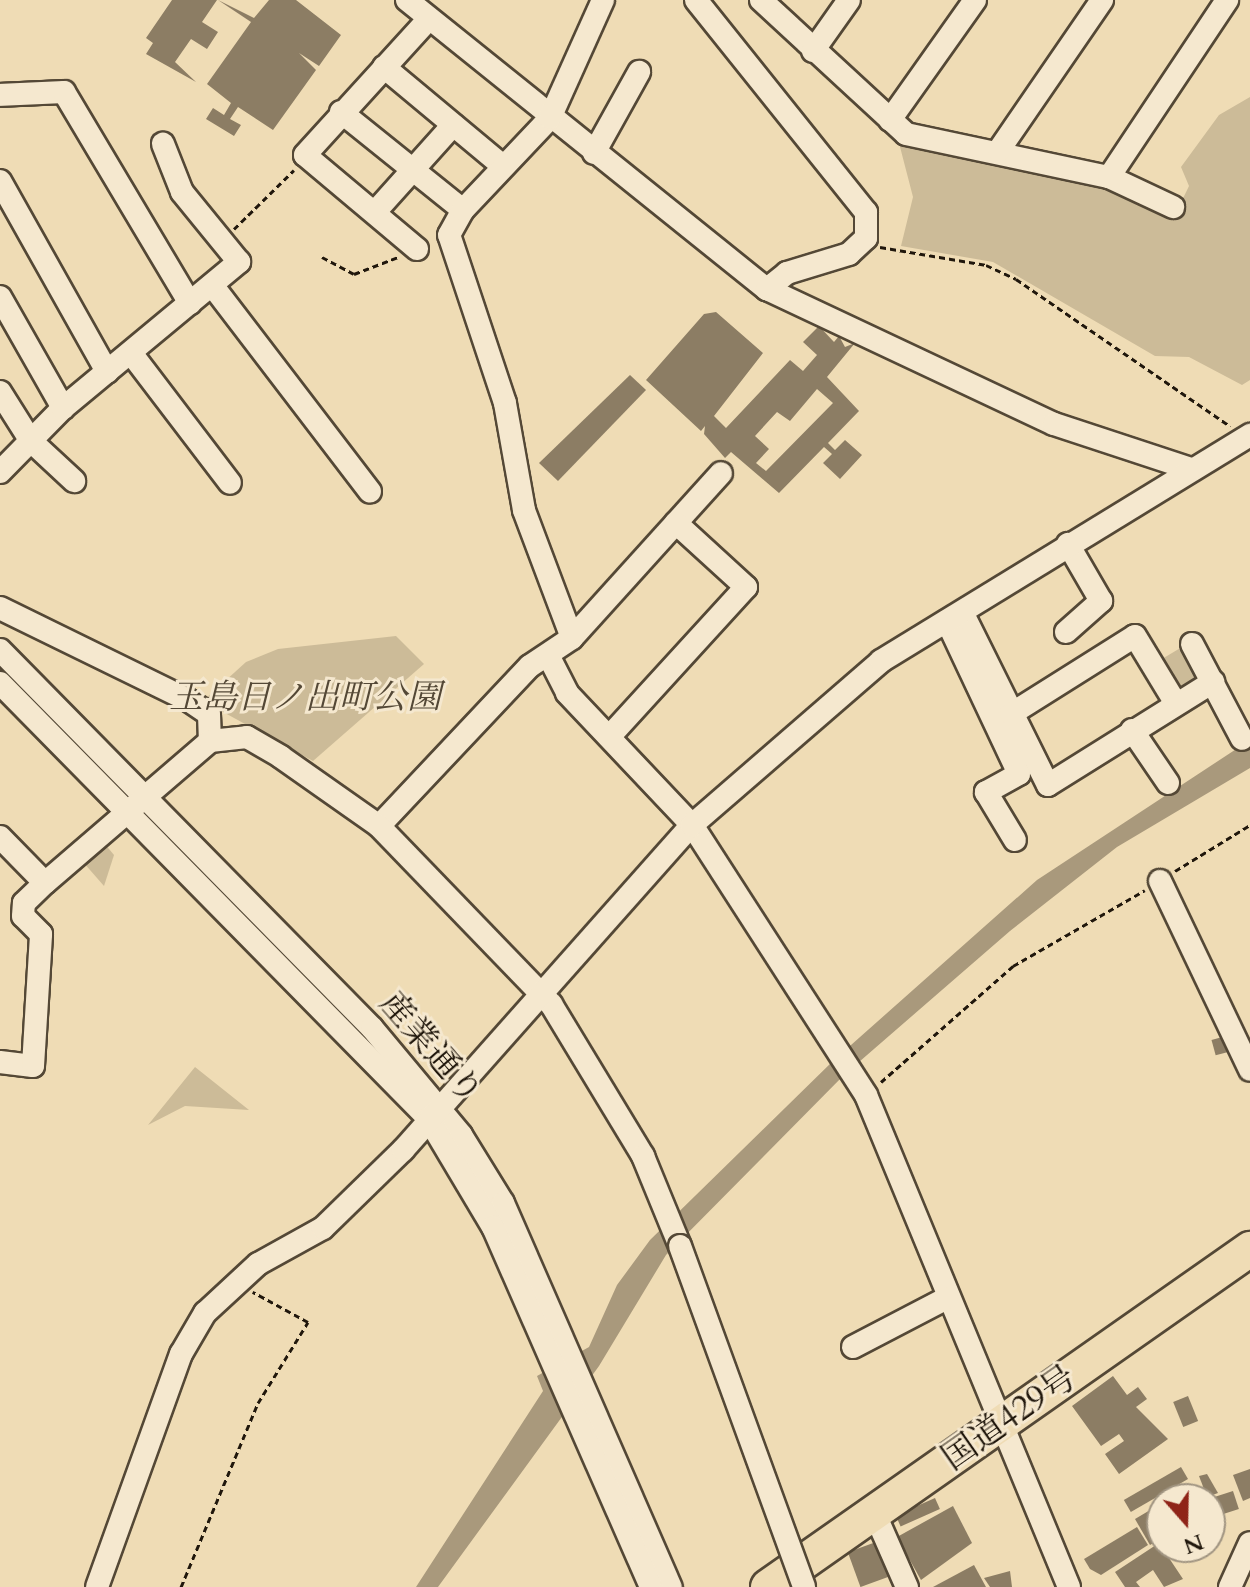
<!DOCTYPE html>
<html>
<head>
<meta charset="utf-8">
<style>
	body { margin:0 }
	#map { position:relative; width:1250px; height:1587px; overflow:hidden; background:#efdcb5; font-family:Cardo,"Noto Serif JP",serif }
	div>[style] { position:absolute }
	.green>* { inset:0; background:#ccbb98 }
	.water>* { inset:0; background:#a9997c }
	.building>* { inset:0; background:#8c7d64; transform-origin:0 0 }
	.path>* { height:3px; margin-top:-1.5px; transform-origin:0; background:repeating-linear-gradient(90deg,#20170c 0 6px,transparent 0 10px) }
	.roads { filter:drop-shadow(2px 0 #544836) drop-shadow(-2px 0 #544836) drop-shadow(0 2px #544836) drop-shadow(0 -2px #544836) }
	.minor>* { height:22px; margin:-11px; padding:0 11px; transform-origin:11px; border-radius:11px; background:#f5e8cf }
	.highway>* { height:34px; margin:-17px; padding:0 17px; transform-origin:17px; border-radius:17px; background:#efdcb5 }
	.bridges { filter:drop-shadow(2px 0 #544836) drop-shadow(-2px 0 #544836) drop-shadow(0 2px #544836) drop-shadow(0 -2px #544836) }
	.minor-bridge>* { height:22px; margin:-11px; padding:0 11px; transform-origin:11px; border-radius:11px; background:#f5e8cf }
	span { translate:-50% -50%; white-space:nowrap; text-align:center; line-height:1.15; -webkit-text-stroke:6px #f5e8cf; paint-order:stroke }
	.park-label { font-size:34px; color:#544836; font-style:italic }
	.street-label { font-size:34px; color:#20170c }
	.north { position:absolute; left:1146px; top:1483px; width:80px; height:80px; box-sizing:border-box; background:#f5e8cf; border:2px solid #a09481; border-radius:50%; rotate:160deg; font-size:22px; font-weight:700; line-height:32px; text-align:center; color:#20170c }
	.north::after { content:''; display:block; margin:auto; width:28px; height:36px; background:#8f2418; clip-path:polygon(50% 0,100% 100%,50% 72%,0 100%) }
</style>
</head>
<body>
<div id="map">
	<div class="green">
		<i style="clip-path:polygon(1250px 97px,1250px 380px,1242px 385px,1189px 357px,1155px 356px,993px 262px,901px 246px,913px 197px,899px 143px,1098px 186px,1175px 215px,1189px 186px,1181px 167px,1219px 115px)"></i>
		<i style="clip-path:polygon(396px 636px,424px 664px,313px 761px,203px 701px,246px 662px,278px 649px)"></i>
		<i style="clip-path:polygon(1187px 644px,1200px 682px,1180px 691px,1157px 662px)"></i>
		<i style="clip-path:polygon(104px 843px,114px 855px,104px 886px,83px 862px)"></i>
		<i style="clip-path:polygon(195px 1067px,249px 1110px,185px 1106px,148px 1125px)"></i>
	</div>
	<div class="water">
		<i style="clip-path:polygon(1250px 740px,1250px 768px,1117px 847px,1010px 931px,844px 1075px,666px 1255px,599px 1366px,438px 1587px,416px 1587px,543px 1391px,537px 1376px,589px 1347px,617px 1285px,650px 1240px,833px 1061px,1037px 880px)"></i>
	</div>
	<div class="building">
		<i style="clip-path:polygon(172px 0,217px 0,202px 22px,218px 32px,207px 49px,191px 39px,175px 62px,196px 82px,146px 54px,153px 43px,146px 38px)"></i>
		<i style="clip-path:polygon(218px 0,254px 18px,269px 0,296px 0,341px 35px,319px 66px,299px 53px,316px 70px,273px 130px,238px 107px,230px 119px,241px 125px,234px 136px,206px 119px,213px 108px,224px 115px,231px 103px,207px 84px,251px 22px)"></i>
		<i style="clip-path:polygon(evenodd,716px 312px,763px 353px,714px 416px,726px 428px,790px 360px,803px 371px,817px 355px,803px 342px,819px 326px,834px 342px,839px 336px,845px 347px,855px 343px,827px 377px,859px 411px,828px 443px,835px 450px,845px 440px,862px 455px,840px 479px,823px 463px,832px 454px,824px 447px,779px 493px,731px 452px,725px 458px,704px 434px,705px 426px,701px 431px,646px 380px,704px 314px,716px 312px,817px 389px,833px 403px,766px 471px,756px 463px,769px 449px,755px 436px,777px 412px,790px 421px,817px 389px)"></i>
		<i style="clip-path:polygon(630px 375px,646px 390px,558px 481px,539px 463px)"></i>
		<i style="left:1226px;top:1036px;width:16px;height:15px;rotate:75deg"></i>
		<i style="clip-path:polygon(1113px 1376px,1127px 1395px,1138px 1387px,1147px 1399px,1136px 1407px,1168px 1439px,1119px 1474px,1105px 1454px,1124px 1441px,1119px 1434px,1101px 1446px,1072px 1406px)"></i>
		<i style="left:1188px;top:1396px;width:27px;height:16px;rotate:68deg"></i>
		<i style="left:1181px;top:1467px;width:14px;height:66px;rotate:60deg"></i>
		<i style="clip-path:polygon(1250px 1469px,1250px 1498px,1243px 1501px,1233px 1475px)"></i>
		<i style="clip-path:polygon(1207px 1474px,1218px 1493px,1207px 1497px,1199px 1476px)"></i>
		<i style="clip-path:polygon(1189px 1488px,1195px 1499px,1169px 1499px)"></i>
		<i style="left:1233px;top:1491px;width:19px;height:22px;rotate:72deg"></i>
		<i style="left:935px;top:1498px;width:12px;height:43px;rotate:66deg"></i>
		<i style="clip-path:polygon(1162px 1503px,1162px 1538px,1150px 1545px,1135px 1519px)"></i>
		<i style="clip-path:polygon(953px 1506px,972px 1543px,921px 1580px,897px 1537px)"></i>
		<i style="clip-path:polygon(1137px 1527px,1148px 1545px,1101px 1575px,1090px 1569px,1084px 1559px)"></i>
		<i style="left:876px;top:1542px;width:37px;height:30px;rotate:70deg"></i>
		<i style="clip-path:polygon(1159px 1543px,1183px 1579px,1164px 1587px,1153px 1570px,1136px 1582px,1140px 1587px,1125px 1587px,1115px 1572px)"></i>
		<i style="clip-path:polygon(974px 1565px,986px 1587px,933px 1587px)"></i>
		<i style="clip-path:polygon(1010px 1571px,1012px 1587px,990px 1587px,984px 1578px)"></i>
	</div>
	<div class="path">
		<i style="left:234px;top:229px;width:84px;rotate:-44.5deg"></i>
		<i style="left:880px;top:247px;width:108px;rotate:9.6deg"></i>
		<i style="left:986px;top:265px;width:33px;rotate:25deg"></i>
		<i style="left:1016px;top:279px;width:260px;rotate:34.5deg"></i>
		<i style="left:322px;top:257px;width:36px;rotate:28deg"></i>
		<i style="left:354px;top:274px;width:47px;rotate:-21.1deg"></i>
		<i style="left:1175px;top:871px;width:88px;rotate:-31.5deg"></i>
		<i style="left:881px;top:1082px;width:176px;rotate:-41.3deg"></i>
		<i style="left:1013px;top:966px;width:152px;rotate:-29.9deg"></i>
		<i style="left:181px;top:1587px;width:199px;rotate:-67.3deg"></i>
		<i style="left:258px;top:1403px;width:95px;rotate:-58.3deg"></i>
		<i style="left:308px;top:1322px;width:63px;rotate:-151.4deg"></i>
	</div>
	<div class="roads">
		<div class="minor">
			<i style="left:407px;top:0;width:462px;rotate:38.8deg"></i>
			<i style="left:767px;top:289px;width:317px;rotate:25.2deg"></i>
			<i style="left:1054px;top:424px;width:141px;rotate:18.2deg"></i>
			<i style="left:696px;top:0;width:272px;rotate:51.3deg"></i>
			<i style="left:866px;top:212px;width:26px;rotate:90deg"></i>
			<i style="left:866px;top:238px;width:23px;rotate:137deg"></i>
			<i style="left:849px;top:254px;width:65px;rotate:163deg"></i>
			<i style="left:787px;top:273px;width:26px;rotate:141deg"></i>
			<i style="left:761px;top:0;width:197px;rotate:42.7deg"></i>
			<i style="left:906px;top:134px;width:208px;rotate:12deg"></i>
			<i style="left:1109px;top:177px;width:71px;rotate:25.1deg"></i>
			<i style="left:813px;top:51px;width:62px;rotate:-54.8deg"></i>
			<i style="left:384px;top:67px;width:155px;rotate:39.8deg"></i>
			<i style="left:0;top:95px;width:64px;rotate:-2.7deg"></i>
			<i style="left:64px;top:92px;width:246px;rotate:59.2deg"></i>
			<i style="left:341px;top:112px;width:156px;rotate:38.8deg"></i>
			<i style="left:890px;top:120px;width:147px;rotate:-54.7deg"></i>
			<i style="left:999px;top:150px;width:182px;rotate:-55.5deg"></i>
			<i style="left:594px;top:153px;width:93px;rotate:-60.9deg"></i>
			<i style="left:1109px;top:177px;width:213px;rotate:-56.3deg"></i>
			<i style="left:0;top:181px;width:219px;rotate:60.7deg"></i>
			<i style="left:375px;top:212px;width:117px;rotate:-48.1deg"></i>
			<i style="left:417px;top:249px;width:146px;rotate:-140deg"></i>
			<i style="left:305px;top:155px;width:183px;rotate:-47.7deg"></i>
			<i style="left:212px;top:285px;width:260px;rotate:52.6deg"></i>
			<i style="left:0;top:297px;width:128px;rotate:60.4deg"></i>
			<i style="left:131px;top:353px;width:163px;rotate:52.7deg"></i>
			<i style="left:0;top:392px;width:58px;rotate:57.7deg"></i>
			<i style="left:31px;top:441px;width:59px;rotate:42.9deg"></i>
			<i style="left:0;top:472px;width:90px;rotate:-45.5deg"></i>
			<i style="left:63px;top:408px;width:229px;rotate:-39.7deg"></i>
			<i style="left:239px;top:262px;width:90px;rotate:-129.2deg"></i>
			<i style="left:182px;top:192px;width:52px;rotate:-111.6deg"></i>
			<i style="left:0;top:608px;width:209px;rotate:26.1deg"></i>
			<i style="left:188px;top:700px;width:25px;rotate:34deg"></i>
			<i style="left:209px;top:714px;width:27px;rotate:88deg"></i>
			<i style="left:962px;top:612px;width:193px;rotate:63.6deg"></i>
			<i style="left:1048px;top:785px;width:195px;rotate:-32deg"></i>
			<i style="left:947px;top:621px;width:169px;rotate:64.8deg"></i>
			<i style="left:1019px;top:774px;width:38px;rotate:151deg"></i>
			<i style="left:986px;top:792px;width:56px;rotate:58.9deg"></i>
			<i style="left:1066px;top:632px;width:47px;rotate:-41.5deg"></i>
			<i style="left:1101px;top:601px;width:66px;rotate:-120.1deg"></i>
			<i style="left:572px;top:638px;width:222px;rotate:-47.9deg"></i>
			<i style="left:1192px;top:644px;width:107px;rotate:62.2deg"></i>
			<i style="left:0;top:650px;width:530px;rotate:45.46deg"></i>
			<i style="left:372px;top:1028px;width:139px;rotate:50.2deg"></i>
			<i style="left:461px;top:1135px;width:80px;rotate:58.3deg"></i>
			<i style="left:503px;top:1203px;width:419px;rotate:66.4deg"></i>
			<i style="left:550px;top:659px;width:38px;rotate:63deg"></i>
			<i style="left:567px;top:693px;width:182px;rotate:46.6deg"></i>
			<i style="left:692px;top:825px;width:321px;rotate:57.2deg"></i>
			<i style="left:866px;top:1095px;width:532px;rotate:67.58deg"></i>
			<i style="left:0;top:683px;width:610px;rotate:45.46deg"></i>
			<i style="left:428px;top:1118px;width:127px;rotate:59.2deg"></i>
			<i style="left:493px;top:1227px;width:393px;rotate:66.3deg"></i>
			<i style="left:1011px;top:714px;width:146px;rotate:-32.2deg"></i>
			<i style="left:1135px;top:636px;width:77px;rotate:58.8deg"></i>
			<i style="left:1132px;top:730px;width:64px;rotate:55.8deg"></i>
			<i style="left:609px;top:737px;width:203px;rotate:-47.6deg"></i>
			<i style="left:746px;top:587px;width:95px;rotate:-137.6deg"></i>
			<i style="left:379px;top:826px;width:220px;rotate:-46.7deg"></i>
			<i style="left:530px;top:666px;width:50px;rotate:-33.7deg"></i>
			<i style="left:572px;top:638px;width:137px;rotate:-110.6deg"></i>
			<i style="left:524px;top:510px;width:109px;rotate:-100.1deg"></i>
			<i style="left:505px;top:403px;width:177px;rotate:-108.4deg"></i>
			<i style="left:449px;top:235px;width:29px;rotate:-61deg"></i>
			<i style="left:463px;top:210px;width:127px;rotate:-46.6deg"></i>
			<i style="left:550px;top:118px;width:129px;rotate:-65.8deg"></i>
			<i style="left:0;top:837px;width:64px;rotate:45.6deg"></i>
			<i style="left:45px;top:883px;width:218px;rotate:-40.7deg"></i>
			<i style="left:210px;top:741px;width:37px;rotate:-6deg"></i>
			<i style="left:247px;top:737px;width:39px;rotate:30deg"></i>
			<i style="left:281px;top:757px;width:120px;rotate:35.1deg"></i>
			<i style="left:379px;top:826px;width:248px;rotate:46deg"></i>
			<i style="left:551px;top:1004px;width:178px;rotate:58.8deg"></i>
			<i style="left:643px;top:1156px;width:97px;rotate:67.7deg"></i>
			<i style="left:1160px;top:881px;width:209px;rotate:64.5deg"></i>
			<i style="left:0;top:1062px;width:33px;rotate:7deg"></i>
			<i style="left:33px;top:1066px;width:132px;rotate:-86.5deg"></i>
			<i style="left:41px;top:934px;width:25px;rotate:-135deg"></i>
			<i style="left:23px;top:916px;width:13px;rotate:-86deg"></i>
			<i style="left:24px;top:903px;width:29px;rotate:-44deg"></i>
			<i style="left:853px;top:1347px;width:106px;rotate:-27.5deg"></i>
			<i style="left:874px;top:1512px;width:82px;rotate:66.3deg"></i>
			<i style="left:97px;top:1587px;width:248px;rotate:-70.2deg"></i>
			<i style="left:181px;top:1354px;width:48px;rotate:-59.7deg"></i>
			<i style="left:205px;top:1313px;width:72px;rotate:-42.8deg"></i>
			<i style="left:258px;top:1264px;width:74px;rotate:-29deg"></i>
			<i style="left:323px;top:1228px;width:112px;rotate:-44.3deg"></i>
			<i style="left:403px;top:1150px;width:435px;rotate:-48.4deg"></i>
			<i style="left:692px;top:825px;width:250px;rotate:-40.9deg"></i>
			<i style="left:881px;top:661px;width:433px;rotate:-31.5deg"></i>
			<i style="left:1230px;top:1587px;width:48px;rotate:-65.6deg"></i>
		</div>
		<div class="highway">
			<i style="left:768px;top:1587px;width:589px;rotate:-35.04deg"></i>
		</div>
	</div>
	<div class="bridges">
		<div class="minor-bridge">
			<i style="left:680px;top:1246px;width:363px;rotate:70deg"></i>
		</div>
	</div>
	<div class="park-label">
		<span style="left:305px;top:698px">玉島日ノ出町公園</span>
	</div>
	<div class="street-label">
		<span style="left:431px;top:1048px;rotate:49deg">産業通り</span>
		<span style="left:1009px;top:1418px;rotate:-35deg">国道429号</span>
	</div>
	<div class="north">N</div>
</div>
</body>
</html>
